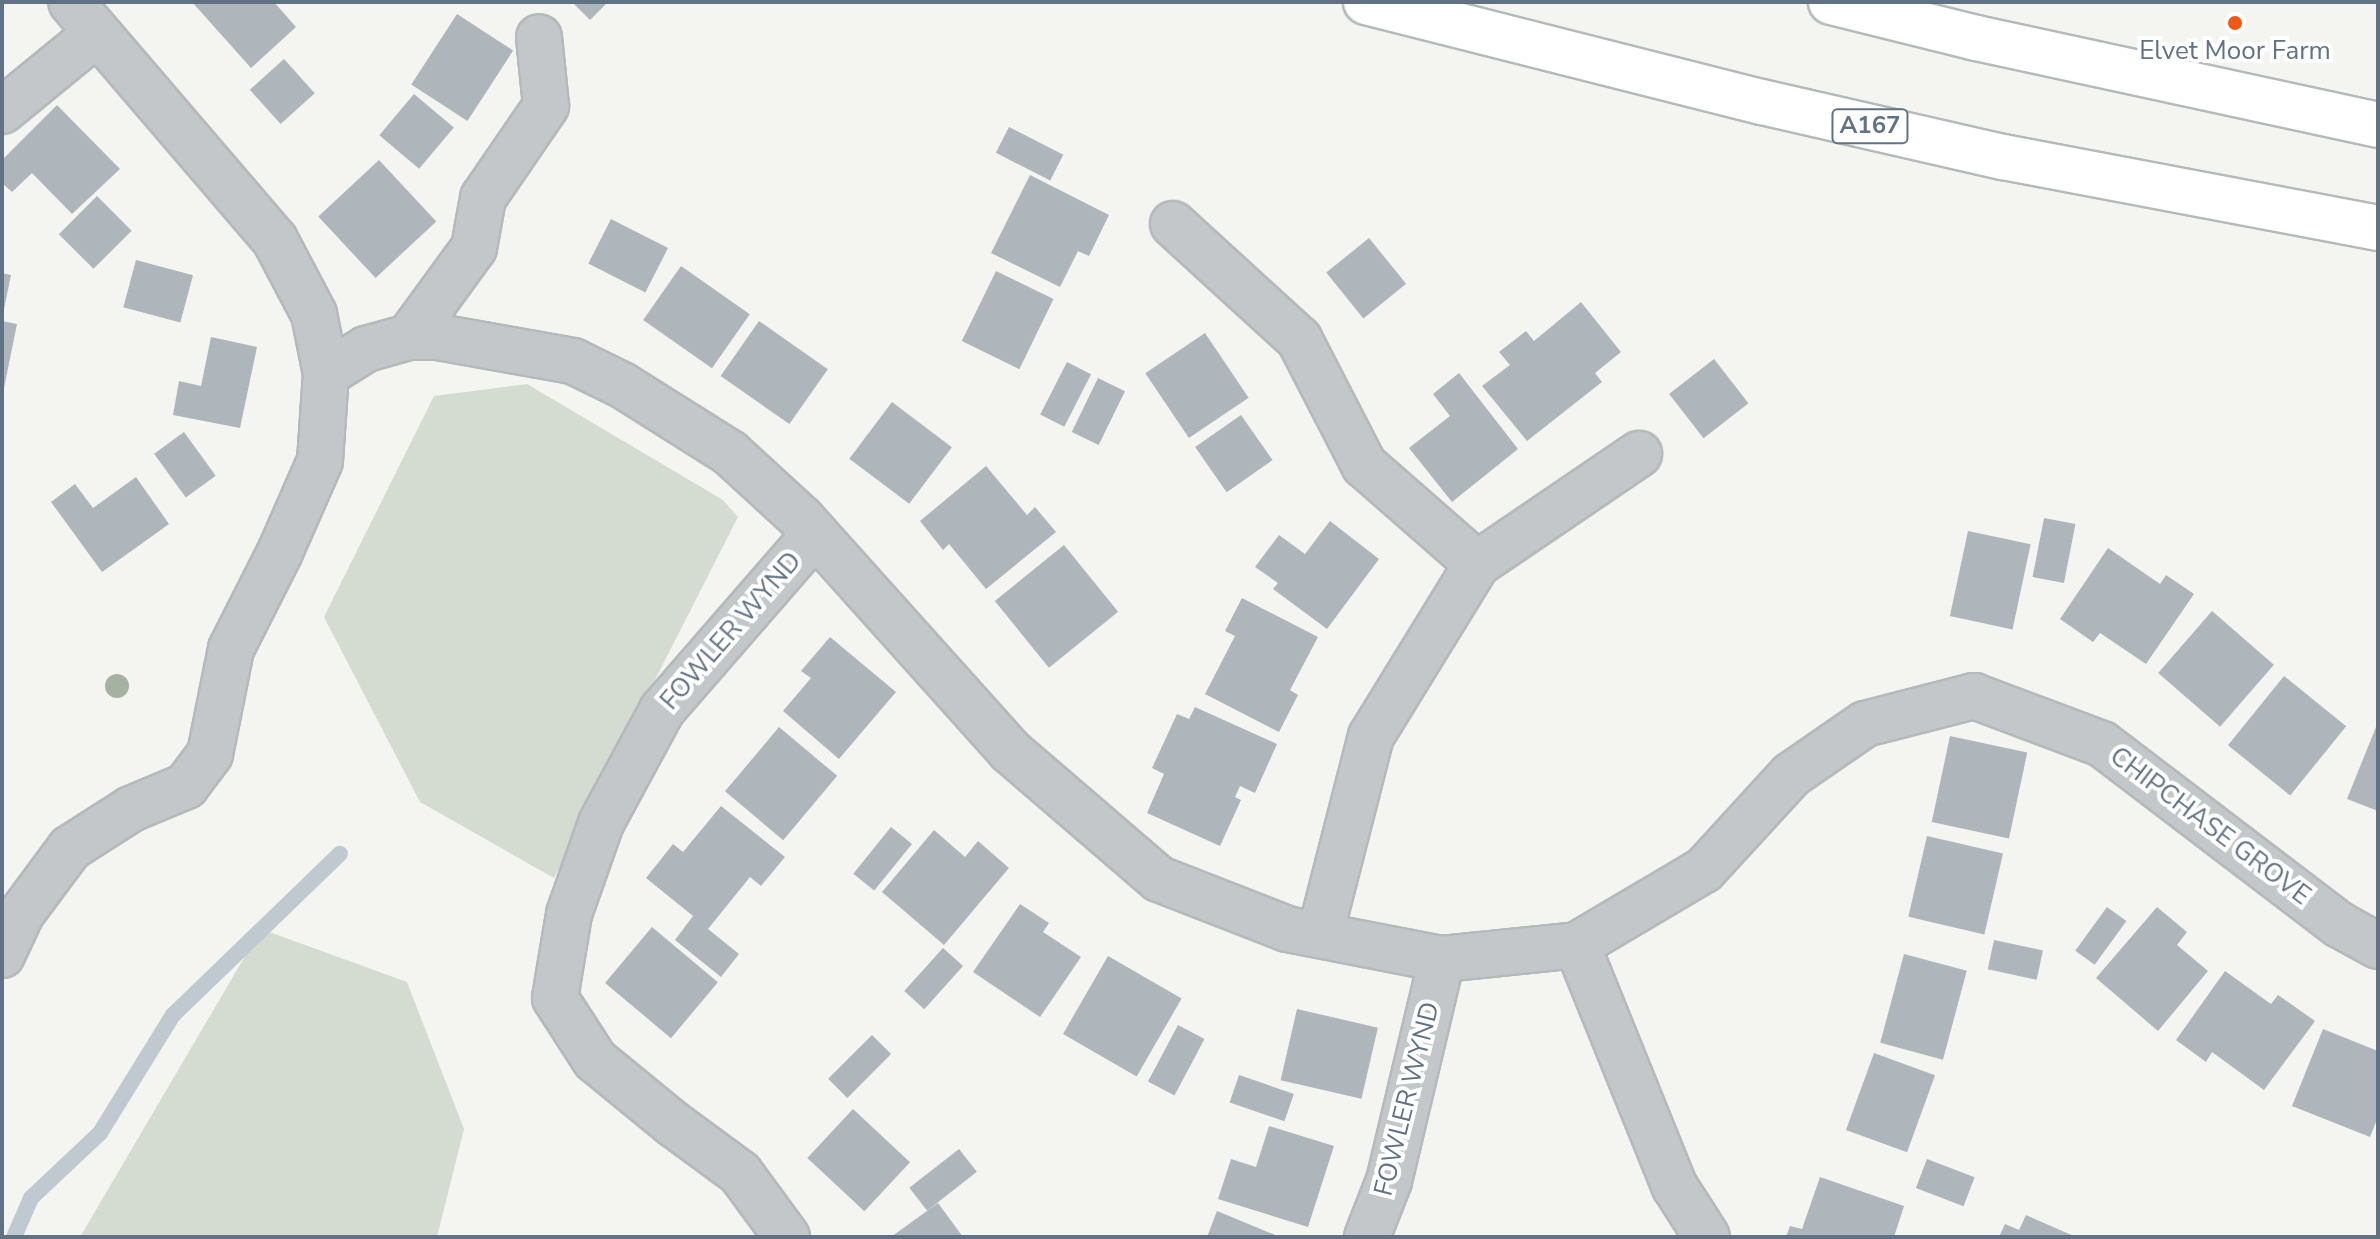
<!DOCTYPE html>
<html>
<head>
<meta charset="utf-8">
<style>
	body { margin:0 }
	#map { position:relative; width:2380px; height:1239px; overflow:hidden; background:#f4f5f0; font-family:"Nunito Sans",sans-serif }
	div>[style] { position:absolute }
	.green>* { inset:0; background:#d4dcd1 }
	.stream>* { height:16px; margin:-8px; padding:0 8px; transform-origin:8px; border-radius:8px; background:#bfc9cf }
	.building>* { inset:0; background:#aeb5bb; transform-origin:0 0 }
	.roads { filter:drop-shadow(2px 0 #b5b9bc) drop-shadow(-2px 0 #b5b9bc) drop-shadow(0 2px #b5b9bc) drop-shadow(0 -2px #b5b9bc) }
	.minor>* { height:44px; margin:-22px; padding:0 22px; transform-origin:22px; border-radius:22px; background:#c3c7ca }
	.highway>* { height:44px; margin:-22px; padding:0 22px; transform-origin:22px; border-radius:22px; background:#fff }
	.trees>* { width:24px; height:24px; margin:-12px; border-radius:50%; background:#a5b1a1 }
	.dots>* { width:22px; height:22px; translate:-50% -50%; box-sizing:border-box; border:4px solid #fff; border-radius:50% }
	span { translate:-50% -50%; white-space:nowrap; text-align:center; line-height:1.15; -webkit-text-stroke:8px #fff; paint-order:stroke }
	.shield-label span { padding:2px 6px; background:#fff; border:2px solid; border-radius:6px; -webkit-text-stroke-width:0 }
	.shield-label { font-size:24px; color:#617284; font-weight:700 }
	.poi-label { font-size:26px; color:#617284 }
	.street-label { font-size:26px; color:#617284 }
	.frame { position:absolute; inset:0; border:4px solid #617284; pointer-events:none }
</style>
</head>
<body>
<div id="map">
	<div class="green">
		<i style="clip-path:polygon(527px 384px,723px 500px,738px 517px,554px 878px,420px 802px,324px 617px,434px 396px)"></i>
		<i style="clip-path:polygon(261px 929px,407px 982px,464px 1129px,437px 1237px,80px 1237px)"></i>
	</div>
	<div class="stream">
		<i style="left:14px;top:1237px;width:43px;rotate:-66.4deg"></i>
		<i style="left:31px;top:1198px;width:95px;rotate:-43.3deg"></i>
		<i style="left:100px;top:1133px;width:139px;rotate:-58.3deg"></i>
		<i style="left:173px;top:1015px;width:232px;rotate:-44deg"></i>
	</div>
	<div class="building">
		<i style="clip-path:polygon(192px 2px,274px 2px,296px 27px,251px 68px)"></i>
		<i style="clip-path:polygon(572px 2px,608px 2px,590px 20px)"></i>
		<i style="left:457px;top:14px;width:67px;height:84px;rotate:33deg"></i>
		<i style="left:284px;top:59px;width:46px;height:46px;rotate:48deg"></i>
		<i style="left:414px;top:94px;width:52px;height:54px;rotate:40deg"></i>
		<i style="clip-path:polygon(57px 105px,120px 169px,72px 214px,32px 173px,12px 192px,2px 183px,2px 160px)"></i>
		<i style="left:1009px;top:127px;width:61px;height:29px;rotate:27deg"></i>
		<i style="left:379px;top:160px;width:84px;height:83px;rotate:47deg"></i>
		<i style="clip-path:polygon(1030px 175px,1109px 215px,1089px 256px,1078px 251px,1060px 287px,991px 253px)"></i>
		<i style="left:97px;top:196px;width:49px;height:54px;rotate:45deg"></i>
		<i style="left:611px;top:219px;width:64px;height:50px;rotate:27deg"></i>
		<i style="left:1369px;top:238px;width:59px;height:55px;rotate:51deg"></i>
		<i style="left:136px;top:260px;width:59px;height:49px;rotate:15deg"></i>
		<i style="left:681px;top:266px;width:84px;height:66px;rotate:35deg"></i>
		<i style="left:996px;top:271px;width:64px;height:78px;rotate:26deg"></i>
		<i style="clip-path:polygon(2px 273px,11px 275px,3px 314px,2px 313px)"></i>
		<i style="clip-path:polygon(1581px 302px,1621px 352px,1595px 373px,1602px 382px,1527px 441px,1482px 386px,1510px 365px,1499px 352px,1526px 331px,1534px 341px)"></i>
		<i style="clip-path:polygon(2px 321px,17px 324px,3px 393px,2px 393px)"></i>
		<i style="left:759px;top:321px;width:84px;height:67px;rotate:35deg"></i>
		<i style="left:1205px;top:333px;width:78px;height:72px;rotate:56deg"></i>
		<i style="clip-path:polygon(211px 337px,257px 347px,240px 428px,173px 415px,179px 381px,201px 386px)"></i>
		<i style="left:1714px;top:359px;width:56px;height:57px;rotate:52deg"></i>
		<i style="left:1067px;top:362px;width:27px;height:59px;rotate:27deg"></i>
		<i style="clip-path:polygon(1459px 373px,1518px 449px,1452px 502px,1409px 448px,1450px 416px,1433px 394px)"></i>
		<i style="left:1098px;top:378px;width:30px;height:60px;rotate:26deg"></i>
		<i style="left:892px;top:402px;width:75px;height:71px;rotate:37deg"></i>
		<i style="left:1241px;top:415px;width:55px;height:56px;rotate:55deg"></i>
		<i style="left:184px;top:432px;width:54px;height:37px;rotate:54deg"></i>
		<i style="clip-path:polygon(986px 466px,1027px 515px,1035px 507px,1056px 532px,986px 589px,949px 544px,943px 550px,920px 521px)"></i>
		<i style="clip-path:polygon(136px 477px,169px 524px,102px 572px,51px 502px,75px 484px,93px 508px)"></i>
		<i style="left:2044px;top:518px;width:32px;height:60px;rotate:11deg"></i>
		<i style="clip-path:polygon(1330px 521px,1379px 559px,1327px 629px,1273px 589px,1278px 583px,1255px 567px,1279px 535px,1305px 554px)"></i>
		<i style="left:1968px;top:531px;width:64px;height:87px;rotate:12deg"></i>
		<i style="left:1064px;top:545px;width:86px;height:89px;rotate:51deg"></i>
		<i style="clip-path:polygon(2108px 548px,2160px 584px,2166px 575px,2194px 594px,2146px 664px,2100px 633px,2093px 642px,2060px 619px)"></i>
		<i style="clip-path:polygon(1242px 598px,1318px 637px,1290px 690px,1298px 695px,1279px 732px,1205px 694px,1235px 636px,1225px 631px)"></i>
		<i style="left:2212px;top:611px;width:82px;height:82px;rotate:41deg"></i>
		<i style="clip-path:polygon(830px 637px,896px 692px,839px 759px,783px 711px,811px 678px,801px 671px)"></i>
		<i style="left:2284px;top:676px;width:80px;height:89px;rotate:39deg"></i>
		<i style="clip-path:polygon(1195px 707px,1277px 744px,1255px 793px,1240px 786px,1235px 797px,1241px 800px,1220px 846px,1147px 813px,1164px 774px,1152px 768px,1177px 714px,1189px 719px)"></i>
		<i style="clip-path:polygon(2378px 722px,2378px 811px,2347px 799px)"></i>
		<i style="left:779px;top:727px;width:76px;height:84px;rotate:40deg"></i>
		<i style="left:1950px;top:736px;width:79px;height:88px;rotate:12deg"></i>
		<i style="clip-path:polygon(721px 806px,785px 857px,761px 886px,750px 877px,708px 929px,739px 954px,721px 977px,675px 940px,693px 916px,646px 878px,673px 844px,683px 852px)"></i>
		<i style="left:891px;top:827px;width:27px;height:60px;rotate:39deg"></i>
		<i style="clip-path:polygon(934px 830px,965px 857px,978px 841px,1009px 868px,944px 945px,882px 892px)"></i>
		<i style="left:1927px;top:836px;width:78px;height:83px;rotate:13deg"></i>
		<i style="clip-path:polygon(1020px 904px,1049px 923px,1043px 932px,1081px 957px,1040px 1017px,973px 972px)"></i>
		<i style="left:2107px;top:907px;width:24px;height:54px;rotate:36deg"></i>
		<i style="clip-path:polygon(2157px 907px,2187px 932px,2177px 945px,2208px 971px,2158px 1031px,2096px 978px)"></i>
		<i style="left:652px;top:927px;width:86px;height:73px;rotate:40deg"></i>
		<i style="left:1994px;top:940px;width:50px;height:30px;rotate:12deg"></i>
		<i style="left:943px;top:948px;width:27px;height:58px;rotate:42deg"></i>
		<i style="left:1904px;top:954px;width:65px;height:92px;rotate:15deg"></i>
		<i style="left:1108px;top:956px;width:85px;height:90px;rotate:30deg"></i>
		<i style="clip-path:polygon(2225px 971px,2271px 1004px,2278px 995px,2315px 1021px,2264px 1090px,2212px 1052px,2206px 1062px,2176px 1040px)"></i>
		<i style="left:1297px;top:1009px;width:83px;height:73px;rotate:13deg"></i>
		<i style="left:1178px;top:1025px;width:30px;height:64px;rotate:28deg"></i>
		<i style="clip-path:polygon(2323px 1029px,2378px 1051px,2378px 1117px,2370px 1137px,2292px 1106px)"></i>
		<i style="left:872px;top:1035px;width:27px;height:62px;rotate:45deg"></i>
		<i style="left:1874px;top:1053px;width:65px;height:82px;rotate:20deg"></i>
		<i style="left:1239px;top:1075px;width:58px;height:29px;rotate:19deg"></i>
		<i style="left:853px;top:1109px;width:78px;height:67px;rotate:43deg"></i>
		<i style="clip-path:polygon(1269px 1126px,1334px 1146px,1308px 1227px,1218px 1199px,1231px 1159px,1256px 1167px)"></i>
		<i style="left:959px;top:1149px;width:29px;height:63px;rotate:52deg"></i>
		<i style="left:1927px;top:1159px;width:51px;height:31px;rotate:21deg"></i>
		<i style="clip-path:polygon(1820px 1177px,1904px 1206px,1894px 1237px,1786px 1237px,1790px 1226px,1802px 1229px)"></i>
		<i style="clip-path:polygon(938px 1203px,963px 1237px,891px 1237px,920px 1216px)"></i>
		<i style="clip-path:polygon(1217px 1211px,1280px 1237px,1207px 1237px)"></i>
		<i style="clip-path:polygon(2026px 1215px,2076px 1237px,1999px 1237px,2005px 1224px,2019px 1230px)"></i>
	</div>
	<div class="roads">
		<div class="minor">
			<i style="left:2px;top:111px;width:122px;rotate:-39.3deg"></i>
			<i style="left:1173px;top:224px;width:171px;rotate:42.4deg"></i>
			<i style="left:1299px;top:339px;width:142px;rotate:62.7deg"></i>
			<i style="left:1364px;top:465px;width:150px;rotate:41.2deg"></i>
			<i style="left:1477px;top:564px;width:202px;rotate:121.6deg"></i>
			<i style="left:1371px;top:736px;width:204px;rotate:104.4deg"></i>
			<i style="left:409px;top:337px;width:110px;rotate:-53.9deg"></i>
			<i style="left:474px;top:248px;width:51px;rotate:-79.8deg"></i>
			<i style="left:483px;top:198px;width:112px;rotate:-55.6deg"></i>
			<i style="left:546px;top:106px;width:69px;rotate:-95.8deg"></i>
			<i style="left:326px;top:374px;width:47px;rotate:-32deg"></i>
			<i style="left:366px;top:349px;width:45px;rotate:-15.6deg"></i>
			<i style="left:409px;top:337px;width:29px"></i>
			<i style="left:438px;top:337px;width:137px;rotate:10.1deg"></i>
			<i style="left:573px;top:361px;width:55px;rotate:26.1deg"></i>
			<i style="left:622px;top:385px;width:128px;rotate:32.2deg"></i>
			<i style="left:730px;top:453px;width:98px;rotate:42.5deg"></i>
			<i style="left:802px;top:519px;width:312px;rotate:48.1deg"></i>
			<i style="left:1010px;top:751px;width:196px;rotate:40.7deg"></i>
			<i style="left:1159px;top:879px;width:137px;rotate:21.3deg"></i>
			<i style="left:1287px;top:929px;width:158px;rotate:11deg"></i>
			<i style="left:1442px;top:959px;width:136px;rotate:-5.9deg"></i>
			<i style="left:1577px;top:945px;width:147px;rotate:-30.6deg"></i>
			<i style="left:1704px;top:870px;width:129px;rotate:-47.5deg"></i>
			<i style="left:1791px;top:775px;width:90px;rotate:-34.6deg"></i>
			<i style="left:1865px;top:724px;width:113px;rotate:-14.4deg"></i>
			<i style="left:1974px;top:696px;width:137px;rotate:20.6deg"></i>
			<i style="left:2102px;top:744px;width:299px;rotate:37.3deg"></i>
			<i style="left:2340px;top:925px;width:43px;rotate:28.9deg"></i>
			<i style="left:1477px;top:564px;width:196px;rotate:-34.2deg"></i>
			<i style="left:1577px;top:945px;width:261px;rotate:68deg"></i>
			<i style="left:1675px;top:1187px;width:59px;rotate:57.4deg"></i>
			<i style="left:2px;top:955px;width:45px;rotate:-65.1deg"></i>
			<i style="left:21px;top:914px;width:82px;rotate:-53.4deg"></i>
			<i style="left:70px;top:848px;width:72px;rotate:-32.6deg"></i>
			<i style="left:131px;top:809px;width:60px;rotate:-22.7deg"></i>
			<i style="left:186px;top:786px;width:40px;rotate:-53deg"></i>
			<i style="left:210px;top:754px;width:107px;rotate:-78.7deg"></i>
			<i style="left:231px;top:649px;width:109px;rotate:-63.2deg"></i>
			<i style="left:280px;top:552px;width:99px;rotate:-66.3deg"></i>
			<i style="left:320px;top:461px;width:87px;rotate:-86.1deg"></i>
			<i style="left:326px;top:374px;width:61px;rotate:-101.3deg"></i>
			<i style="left:314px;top:314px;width:84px;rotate:-117.8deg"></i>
			<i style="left:275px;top:240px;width:313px;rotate:-130.6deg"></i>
			<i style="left:787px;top:1237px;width:79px;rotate:-126.3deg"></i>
			<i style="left:740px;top:1173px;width:84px;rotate:-143.7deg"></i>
			<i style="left:672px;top:1123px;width:99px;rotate:-140.7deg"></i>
			<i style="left:595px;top:1060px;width:74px;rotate:-122.8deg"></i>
			<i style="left:555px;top:998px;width:85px;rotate:-80.5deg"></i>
			<i style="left:569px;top:914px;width:96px;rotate:-70.6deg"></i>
			<i style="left:601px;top:823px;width:128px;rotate:-61.6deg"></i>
			<i style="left:662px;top:710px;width:233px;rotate:-49deg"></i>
			<i style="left:1367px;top:1237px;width:60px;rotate:-68.6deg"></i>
			<i style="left:1389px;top:1181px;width:228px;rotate:-76.6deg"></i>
		</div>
		<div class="highway">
			<i style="left:1366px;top:2px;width:408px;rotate:14.2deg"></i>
			<i style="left:1762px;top:102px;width:247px;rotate:12.9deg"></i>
			<i style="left:2003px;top:157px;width:382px;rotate:10.7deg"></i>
			<i style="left:1831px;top:2px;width:149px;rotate:13.9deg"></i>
			<i style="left:1976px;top:38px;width:411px;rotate:12.2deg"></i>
		</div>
	</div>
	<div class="trees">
		<i style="left:117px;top:686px"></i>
	</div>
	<div class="dots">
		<i style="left:2235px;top:23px;background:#f05815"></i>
	</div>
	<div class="shield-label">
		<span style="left:1870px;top:126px">A167</span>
	</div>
	<div class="poi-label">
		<span style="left:2235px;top:51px">Elvet Moor Farm</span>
	</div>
	<div class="street-label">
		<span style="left:731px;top:631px;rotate:-49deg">FOWLER WYND</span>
		<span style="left:2210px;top:826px;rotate:37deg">CHIPCHASE GROVE</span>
		<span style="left:1407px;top:1099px;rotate:-76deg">FOWLER WYND</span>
	</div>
	<div class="frame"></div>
</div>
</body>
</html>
